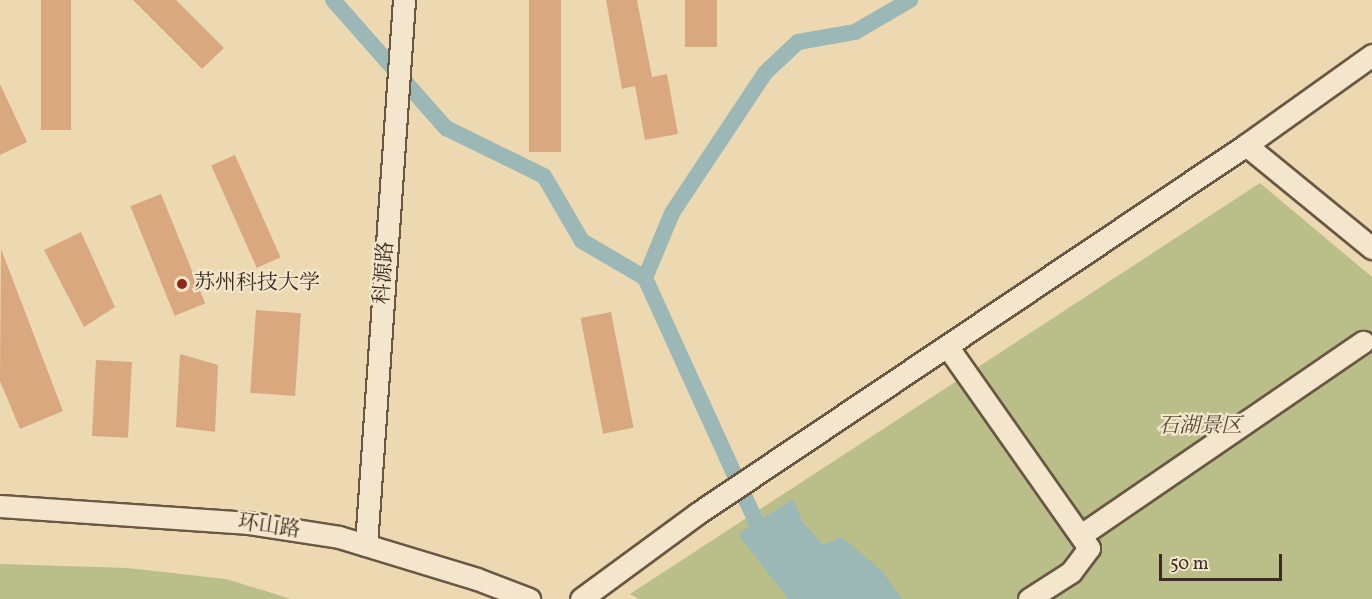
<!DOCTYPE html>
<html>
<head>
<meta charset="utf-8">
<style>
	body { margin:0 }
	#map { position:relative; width:1372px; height:599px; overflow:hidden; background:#ecd9b1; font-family:Vollkorn,"Noto Serif SC",serif }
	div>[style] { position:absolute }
	.green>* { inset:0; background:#babe89 }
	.water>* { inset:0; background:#9cb8b6 }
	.canal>* { height:16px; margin:-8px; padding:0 8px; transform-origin:8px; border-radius:8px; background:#9cb8b6 }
	.building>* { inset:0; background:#d9a87f; transform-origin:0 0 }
	.roads { filter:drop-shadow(2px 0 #6a5744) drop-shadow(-2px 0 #6a5744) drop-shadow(0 2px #6a5744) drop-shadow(0 -2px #6a5744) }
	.minor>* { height:21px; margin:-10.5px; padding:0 10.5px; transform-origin:10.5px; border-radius:10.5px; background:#f3e6cc }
	.dots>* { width:16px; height:16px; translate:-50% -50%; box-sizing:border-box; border:3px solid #f3e6cc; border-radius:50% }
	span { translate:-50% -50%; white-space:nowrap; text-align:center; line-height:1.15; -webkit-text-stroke:4.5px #f3e6cc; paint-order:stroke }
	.street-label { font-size:21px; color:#3e2c20 }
	.poi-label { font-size:21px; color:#3e2c20 }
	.left { translate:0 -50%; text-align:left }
	.park-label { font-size:21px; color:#574935; font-style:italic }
	.scale { position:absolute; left:1159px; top:554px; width:123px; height:27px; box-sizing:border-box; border:3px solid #3e2c20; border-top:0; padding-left:8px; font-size:18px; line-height:21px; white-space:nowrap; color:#3e2c20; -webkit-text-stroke:4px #f3e6cc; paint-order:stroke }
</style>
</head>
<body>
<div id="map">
	<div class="green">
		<i style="clip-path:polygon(1260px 183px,1372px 277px,1372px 599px,639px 599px,630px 594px)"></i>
		<i style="clip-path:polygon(0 564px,128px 568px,226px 579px,291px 599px,0 599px)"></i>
	</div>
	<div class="water">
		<i style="clip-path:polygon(793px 499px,802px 521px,823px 545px,842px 537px,882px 571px,902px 599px,788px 599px,738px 534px)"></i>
	</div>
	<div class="canal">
		<i style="left:333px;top:0;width:171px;rotate:48.6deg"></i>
		<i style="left:446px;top:128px;width:109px;rotate:26.1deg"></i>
		<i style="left:544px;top:176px;width:75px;rotate:59.7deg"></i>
		<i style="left:582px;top:241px;width:73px;rotate:30.4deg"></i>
		<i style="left:645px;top:278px;width:291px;rotate:65.5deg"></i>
		<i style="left:645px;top:278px;width:70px;rotate:-67.4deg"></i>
		<i style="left:672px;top:213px;width:168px;rotate:-56.4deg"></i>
		<i style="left:765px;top:73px;width:45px;rotate:-43.2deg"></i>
		<i style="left:798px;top:42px;width:58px;rotate:-10deg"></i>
		<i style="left:855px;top:32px;width:64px;rotate:-30.2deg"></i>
	</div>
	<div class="building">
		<i style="left:41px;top:0;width:30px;height:130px"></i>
		<i style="clip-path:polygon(133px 0,176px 0,224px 48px,202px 69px)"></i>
		<i style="left:529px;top:0;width:32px;height:152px"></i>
		<i style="clip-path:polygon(606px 0,637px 0,652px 77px,667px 74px,678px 134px,645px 140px,635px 86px,622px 89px)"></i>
		<i style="left:685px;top:0;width:32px;height:47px"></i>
		<i style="clip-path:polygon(0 84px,27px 142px,0 155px)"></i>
		<i style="left:235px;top:155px;width:112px;height:26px;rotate:66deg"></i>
		<i style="left:161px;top:194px;width:118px;height:33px;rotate:68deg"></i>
		<i style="clip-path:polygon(81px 232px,115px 307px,84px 327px,44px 250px)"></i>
		<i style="clip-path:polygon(1px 249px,63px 411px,20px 429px,0 381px)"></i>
		<i style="left:256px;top:310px;width:45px;height:83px;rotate:4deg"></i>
		<i style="left:611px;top:312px;width:118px;height:31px;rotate:79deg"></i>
		<i style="clip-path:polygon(180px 354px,218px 365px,215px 432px,176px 427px)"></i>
		<i style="left:96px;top:360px;width:36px;height:76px;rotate:3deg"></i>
	</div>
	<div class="roads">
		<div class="minor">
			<i style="left:1246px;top:145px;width:163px;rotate:39.3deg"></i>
			<i style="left:947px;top:346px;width:247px;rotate:54.9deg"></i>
			<i style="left:1089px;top:548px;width:30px;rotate:127deg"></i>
			<i style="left:1071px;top:572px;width:50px;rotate:147.3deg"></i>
			<i style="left:0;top:506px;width:250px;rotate:3.9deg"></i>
			<i style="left:249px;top:523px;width:91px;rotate:8.8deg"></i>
			<i style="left:339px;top:537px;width:144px;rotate:16.9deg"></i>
			<i style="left:477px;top:579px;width:56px;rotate:21deg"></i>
			<i style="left:1081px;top:535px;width:342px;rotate:-34.4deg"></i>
			<i style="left:366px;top:545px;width:546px;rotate:-86.01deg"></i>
			<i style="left:581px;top:599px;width:145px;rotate:-36.3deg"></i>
			<i style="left:698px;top:513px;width:660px;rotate:-33.88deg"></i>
			<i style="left:1246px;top:145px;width:155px;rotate:-35.5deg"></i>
		</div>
	</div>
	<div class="dots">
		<i style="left:182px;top:284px;background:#8f2418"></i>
	</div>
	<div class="street-label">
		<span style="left:385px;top:273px;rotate:-86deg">科源路</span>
		<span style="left:269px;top:527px;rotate:8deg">环山路</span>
	</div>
	<div class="poi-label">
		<span class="left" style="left:194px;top:284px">苏州科技大学</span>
	</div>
	<div class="park-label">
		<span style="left:1200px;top:427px">石湖景区</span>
	</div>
	<div class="scale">50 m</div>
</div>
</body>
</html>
